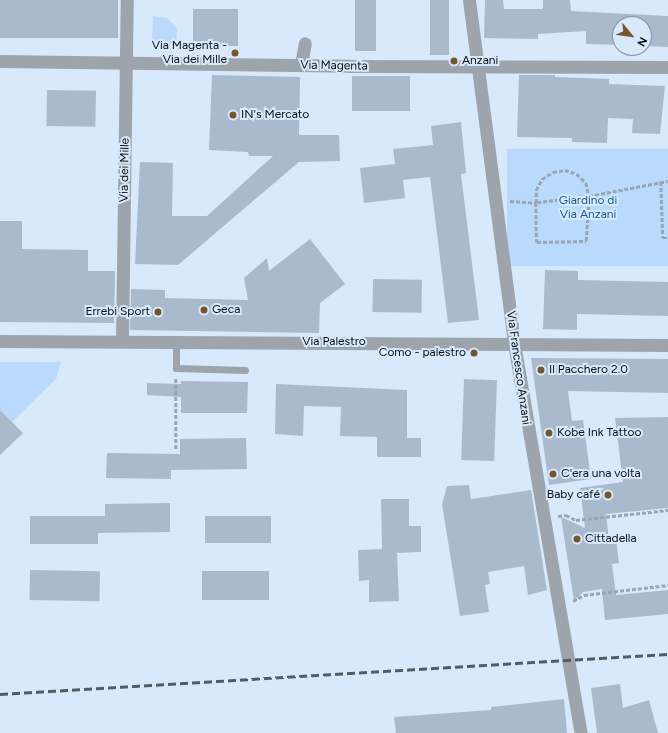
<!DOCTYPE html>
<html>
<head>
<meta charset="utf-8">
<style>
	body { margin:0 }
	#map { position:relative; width:668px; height:733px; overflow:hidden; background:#d8e9fb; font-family:Figtree,sans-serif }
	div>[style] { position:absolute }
	.green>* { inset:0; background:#badafd; transform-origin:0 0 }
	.building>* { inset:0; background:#a9bacc; transform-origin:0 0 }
	.path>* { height:2.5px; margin-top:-1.25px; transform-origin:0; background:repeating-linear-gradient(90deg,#98a5b3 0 4px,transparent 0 6px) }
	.lane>* { height:7px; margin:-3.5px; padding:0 3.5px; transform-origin:3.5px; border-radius:3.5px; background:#9da4ac }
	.street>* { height:13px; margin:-6.5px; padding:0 6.5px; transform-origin:6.5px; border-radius:6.5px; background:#9da4ac }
	.rail>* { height:3px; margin-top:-1.5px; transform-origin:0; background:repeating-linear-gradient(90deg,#535c66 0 8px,transparent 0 12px) }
	.dots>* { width:11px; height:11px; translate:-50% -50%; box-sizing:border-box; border:2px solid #d8e9fb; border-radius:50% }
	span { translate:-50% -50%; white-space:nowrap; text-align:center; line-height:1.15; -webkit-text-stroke:4px #d8e9fb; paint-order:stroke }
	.poi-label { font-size:12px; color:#080d13 }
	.right { translate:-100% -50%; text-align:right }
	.left { translate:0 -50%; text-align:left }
	.street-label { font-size:12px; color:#080d13 }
	.park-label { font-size:12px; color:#165794 }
	.north { position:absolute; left:612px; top:16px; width:40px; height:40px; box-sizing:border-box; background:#d8e9fb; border:1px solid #85919e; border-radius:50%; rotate:119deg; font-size:11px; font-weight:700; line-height:16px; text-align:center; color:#080d13 }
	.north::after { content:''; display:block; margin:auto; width:14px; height:18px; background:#75552b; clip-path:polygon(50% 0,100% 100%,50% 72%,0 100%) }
</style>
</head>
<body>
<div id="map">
	<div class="green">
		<i style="clip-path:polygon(153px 16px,167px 18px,177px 28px,176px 45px,152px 41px)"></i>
		<i style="left:668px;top:149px;width:117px;height:161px;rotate:90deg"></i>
		<i style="clip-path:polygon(0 362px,61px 362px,56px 379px,12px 422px,0 410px)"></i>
	</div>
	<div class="building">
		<i style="left:0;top:0;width:118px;height:38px"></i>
		<i style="left:355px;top:0;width:21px;height:51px"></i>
		<i style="left:430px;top:0;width:19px;height:55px"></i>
		<i style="clip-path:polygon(485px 0,503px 0,504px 9px,543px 9px,543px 0,570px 0,571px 11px,668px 16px,668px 47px,644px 46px,644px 24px,620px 24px,620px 45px,586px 44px,586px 31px,538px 34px,538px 39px,484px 38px)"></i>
		<i style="left:193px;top:9px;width:45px;height:37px"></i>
		<i style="clip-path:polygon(212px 75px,300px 77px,299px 135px,339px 135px,340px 161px,299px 162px,178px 265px,135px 264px,140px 162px,173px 163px,172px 216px,207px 216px,273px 156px,249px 156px,248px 152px,209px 150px)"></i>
		<i style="clip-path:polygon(519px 75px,555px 75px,555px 77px,609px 79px,609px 84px,665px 86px,660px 134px,632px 133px,633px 119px,608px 118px,607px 143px,572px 142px,572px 138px,517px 137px)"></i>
		<i style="left:352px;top:76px;width:58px;height:35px"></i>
		<i style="left:47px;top:90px;width:49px;height:36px;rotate:1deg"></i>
		<i style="clip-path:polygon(461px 122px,466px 173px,461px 174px,479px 320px,448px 323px,430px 177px,403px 180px,405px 198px,364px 203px,360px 168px,395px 164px,393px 149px,433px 145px,431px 126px)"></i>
		<i style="clip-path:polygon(0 221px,22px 221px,22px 249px,88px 250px,88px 271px,115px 271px,114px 323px,0 322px)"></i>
		<i style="clip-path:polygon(310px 239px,345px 284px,320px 303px,319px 333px,130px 330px,131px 289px,165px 290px,165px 298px,248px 300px,244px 278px,267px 258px,269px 271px)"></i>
		<i style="clip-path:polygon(545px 270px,578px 271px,578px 280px,668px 282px,668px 316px,577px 314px,577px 330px,543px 329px)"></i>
		<i style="left:373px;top:279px;width:49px;height:33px;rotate:1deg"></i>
		<i style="clip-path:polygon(531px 358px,668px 359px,668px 393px,568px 391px,572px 421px,583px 420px,591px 479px,549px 485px)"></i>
		<i style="left:464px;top:379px;width:33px;height:81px;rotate:2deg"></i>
		<i style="clip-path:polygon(181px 381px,248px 382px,247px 413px,181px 413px,181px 397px,147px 395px,147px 383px,181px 384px)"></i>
		<i style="clip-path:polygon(276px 384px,407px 390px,407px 438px,421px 438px,421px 457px,377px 457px,377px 437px,340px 436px,341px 407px,304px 406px,303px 436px,275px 434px)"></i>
		<i style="clip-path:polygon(0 410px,23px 433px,0 455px)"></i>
		<i style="clip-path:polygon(668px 417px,668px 508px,606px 514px,609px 540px,616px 539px,619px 563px,612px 564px,616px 595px,668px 590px,668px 614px,605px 620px,602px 589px,583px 592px,574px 601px,561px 517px,585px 528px,580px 488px,623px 482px,615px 418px)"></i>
		<i style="clip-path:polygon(246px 438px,247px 469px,171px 470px,171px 479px,106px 478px,107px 453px,180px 454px,180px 439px)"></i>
		<i style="clip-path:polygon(469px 485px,471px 499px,531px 490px,547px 590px,528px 595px,524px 566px,488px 572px,490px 584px,485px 585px,489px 612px,460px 616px,442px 504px,447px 486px)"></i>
		<i style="clip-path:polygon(381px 499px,409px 499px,409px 526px,421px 526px,421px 552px,397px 553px,399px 601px,369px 602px,369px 580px,359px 581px,358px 550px,382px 549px)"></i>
		<i style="clip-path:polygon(170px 503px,170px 532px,98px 533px,98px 544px,30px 544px,30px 516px,105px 516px,105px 504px)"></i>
		<i style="left:271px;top:516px;width:27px;height:66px;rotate:90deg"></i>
		<i style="left:30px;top:570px;width:70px;height:30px;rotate:1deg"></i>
		<i style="left:202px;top:571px;width:67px;height:29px"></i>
		<i style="clip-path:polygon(620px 684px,623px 708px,649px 700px,658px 733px,597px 733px,591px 688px)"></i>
		<i style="clip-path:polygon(564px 699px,567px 733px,396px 733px,394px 717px,491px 710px,491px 707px)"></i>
	</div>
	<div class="path">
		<i style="left:565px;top:170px;width:13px;rotate:18deg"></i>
		<i style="left:577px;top:174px;width:13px;rotate:45deg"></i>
		<i style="left:586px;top:183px;width:13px;rotate:77deg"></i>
		<i style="left:589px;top:196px;width:53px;rotate:172.5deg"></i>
		<i style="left:536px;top:203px;width:13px;rotate:-90deg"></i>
		<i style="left:536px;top:190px;width:13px;rotate:-61deg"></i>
		<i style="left:542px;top:179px;width:13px;rotate:-32deg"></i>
		<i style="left:553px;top:172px;width:12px;rotate:-9deg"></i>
		<i style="left:661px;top:182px;width:56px;rotate:88deg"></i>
		<i style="left:663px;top:238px;width:5px"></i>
		<i style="left:510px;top:201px;width:26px;rotate:4deg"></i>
		<i style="left:536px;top:203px;width:39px;rotate:89deg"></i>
		<i style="left:537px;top:242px;width:49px;rotate:-1.2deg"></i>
		<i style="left:586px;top:241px;width:45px;rotate:-86.2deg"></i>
		<i style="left:589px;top:196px;width:80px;rotate:-10.8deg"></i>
		<i style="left:176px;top:379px;width:71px;rotate:90deg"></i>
		<i style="left:558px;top:516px;width:8px;rotate:-7deg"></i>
		<i style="left:566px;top:515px;width:11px;rotate:27deg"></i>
		<i style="left:576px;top:520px;width:93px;rotate:-6.2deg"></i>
		<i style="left:573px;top:601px;width:13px;rotate:-29deg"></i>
		<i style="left:584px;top:595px;width:85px;rotate:-6.8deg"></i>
	</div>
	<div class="lane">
		<i style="left:176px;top:342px;width:26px;rotate:90deg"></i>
		<i style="left:176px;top:368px;width:69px;rotate:1.7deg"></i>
	</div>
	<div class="street">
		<i style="left:469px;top:0;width:346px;rotate:82.5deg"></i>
		<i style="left:514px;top:343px;width:396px;rotate:80.3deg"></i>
		<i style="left:0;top:61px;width:349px;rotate:0.8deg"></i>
		<i style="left:349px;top:66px;width:319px;rotate:0.2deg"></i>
		<i style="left:301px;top:65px;width:22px;rotate:-80deg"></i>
		<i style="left:122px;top:340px;width:340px;rotate:-89.2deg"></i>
		<i style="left:0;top:341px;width:668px;rotate:0.34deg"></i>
	</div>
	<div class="rail">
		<i style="left:0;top:694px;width:669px;rotate:-3.43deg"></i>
	</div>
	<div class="dots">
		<i style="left:235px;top:53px;background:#75552b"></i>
		<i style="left:454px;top:61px;background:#75552b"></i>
		<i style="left:233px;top:115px;background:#75552b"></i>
		<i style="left:204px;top:310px;background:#75552b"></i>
		<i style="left:158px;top:312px;background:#75552b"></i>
		<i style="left:474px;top:353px;background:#75552b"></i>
		<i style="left:541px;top:370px;background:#75552b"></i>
		<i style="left:549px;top:433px;background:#75552b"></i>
		<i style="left:553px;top:474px;background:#75552b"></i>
		<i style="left:608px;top:495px;background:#75552b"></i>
		<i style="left:577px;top:539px;background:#75552b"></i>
	</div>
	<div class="poi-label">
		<span class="right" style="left:227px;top:53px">Via Magenta -<br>Via dei Mille</span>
		<span class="left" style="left:462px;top:61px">Anzani</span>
		<span class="left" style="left:241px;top:115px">IN's Mercato</span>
		<span class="left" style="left:212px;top:310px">Geca</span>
		<span class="right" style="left:150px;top:312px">Errebi Sport</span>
		<span class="right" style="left:466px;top:353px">Como - palestro</span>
		<span class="left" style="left:549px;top:370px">Il Pacchero 2.0</span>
		<span class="left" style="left:557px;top:433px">Kobe Ink Tattoo</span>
		<span class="left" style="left:561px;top:474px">C'era una volta</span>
		<span class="right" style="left:600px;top:495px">Baby café</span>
		<span class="left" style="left:585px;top:539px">Cittadella</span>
	</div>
	<div class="street-label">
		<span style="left:334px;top:66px;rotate:1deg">Via Magenta</span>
		<span style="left:125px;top:170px;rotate:-89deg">Via dei Mille</span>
		<span style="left:334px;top:342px">Via Palestro</span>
		<span style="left:518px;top:368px;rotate:82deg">Via Francesco Anzani</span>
	</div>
	<div class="park-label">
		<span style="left:588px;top:208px">Giardino di<br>Via Anzani</span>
	</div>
	<div class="north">N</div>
</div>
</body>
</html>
